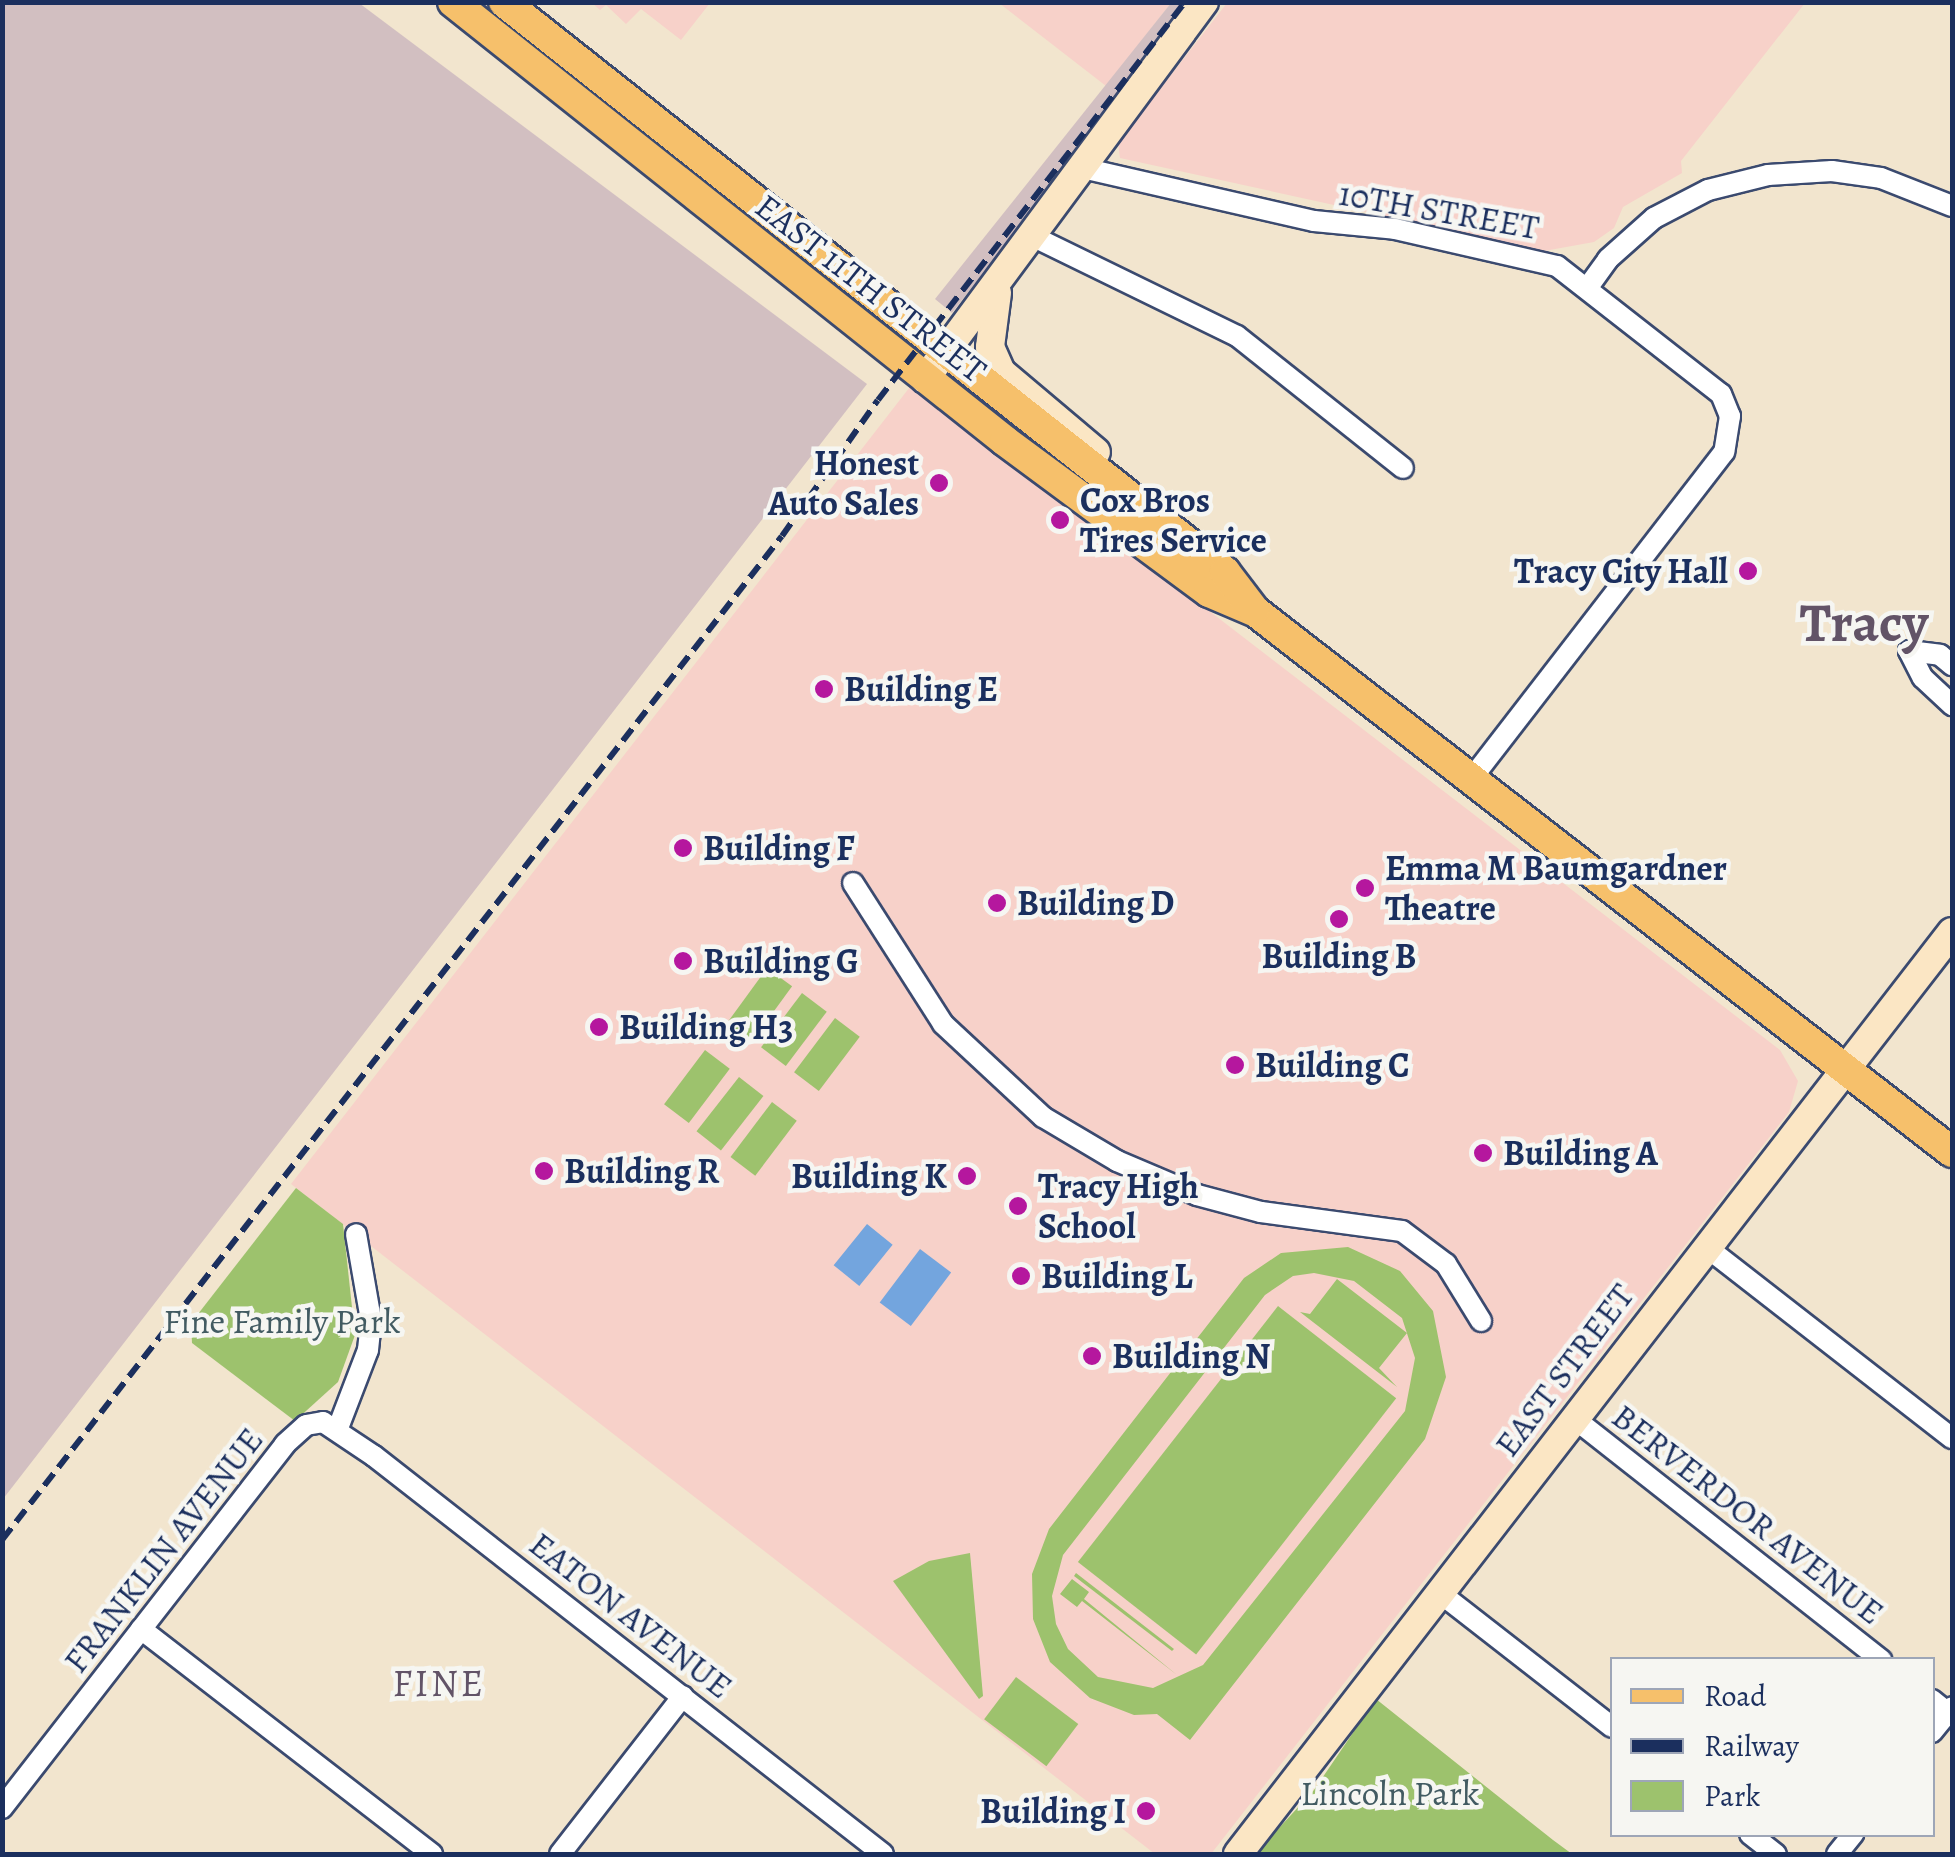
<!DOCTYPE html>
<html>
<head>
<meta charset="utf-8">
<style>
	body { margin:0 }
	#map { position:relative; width:1955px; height:1857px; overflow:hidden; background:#f2e5ce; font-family:Alegreya,serif }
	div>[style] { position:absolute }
	.built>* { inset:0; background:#f7d1c9 }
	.industrial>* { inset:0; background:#d2bfc1 }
	.green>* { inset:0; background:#9dc26d; transform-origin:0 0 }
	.water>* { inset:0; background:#73a5de; transform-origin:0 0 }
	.roads { filter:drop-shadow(2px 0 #3b4a6f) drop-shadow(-2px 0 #3b4a6f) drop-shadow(0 2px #3b4a6f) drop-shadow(0 -2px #3b4a6f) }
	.street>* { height:20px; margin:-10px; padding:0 10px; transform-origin:10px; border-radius:10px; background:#fff }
	.secondary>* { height:28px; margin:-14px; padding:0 14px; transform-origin:14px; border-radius:14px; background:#fbe6c4 }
	.primary>* { height:30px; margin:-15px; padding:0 15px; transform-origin:15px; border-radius:15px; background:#f6c06b }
	.rail>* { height:6px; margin-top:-3px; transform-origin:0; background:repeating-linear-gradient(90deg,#1b2f5e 0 15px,transparent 0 23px) }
	.dots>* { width:28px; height:28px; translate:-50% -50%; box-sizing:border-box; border:5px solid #f6f6f2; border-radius:50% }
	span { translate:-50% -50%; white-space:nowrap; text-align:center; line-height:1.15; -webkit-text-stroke:9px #f6f6f2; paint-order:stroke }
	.street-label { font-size:35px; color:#1b2f5e }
	.poi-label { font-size:35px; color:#1b2f5e; font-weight:700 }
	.right { translate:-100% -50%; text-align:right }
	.left { translate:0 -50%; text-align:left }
	.park-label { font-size:35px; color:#425b62 }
	.neighbourhood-label { font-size:38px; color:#625367; letter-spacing:2.5px }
	.town-label { font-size:55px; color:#625367; font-weight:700 }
	.frame { position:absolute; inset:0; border:5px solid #1b2f5e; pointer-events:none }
	.legend { position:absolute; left:1610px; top:1657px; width:325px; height:180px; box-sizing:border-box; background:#f6f6f2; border:2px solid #9ea6b7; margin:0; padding:12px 18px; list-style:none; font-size:30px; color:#1b2f5e }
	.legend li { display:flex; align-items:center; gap:20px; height:50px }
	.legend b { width:50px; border:2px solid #9ea6b7 }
</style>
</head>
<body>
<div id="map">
	<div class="built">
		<i style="clip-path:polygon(592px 3px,710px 3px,681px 40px,641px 9px,626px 24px,606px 5px,600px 10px)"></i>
		<i style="clip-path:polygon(999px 3px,1171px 3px,1106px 86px)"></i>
		<i style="clip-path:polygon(1227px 3px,1805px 3px,1681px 161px,1682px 173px,1623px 207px,1614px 228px,1594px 242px,1544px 251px,1120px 158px,1118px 143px)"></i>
		<i style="clip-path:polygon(913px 383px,1780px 1050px,1798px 1081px,1789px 1112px,1211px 1854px,1155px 1854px,291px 1184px)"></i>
	</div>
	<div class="industrial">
		<i style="clip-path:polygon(3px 2px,359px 3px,867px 384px,3px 1499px)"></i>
		<i style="clip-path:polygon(1171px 3px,1192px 3px,952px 313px,935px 299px)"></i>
	</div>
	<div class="green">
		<i style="left:767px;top:968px;width:31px;height:68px;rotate:36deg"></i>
		<i style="left:802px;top:993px;width:31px;height:68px;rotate:37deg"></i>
		<i style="left:835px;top:1018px;width:31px;height:68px;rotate:37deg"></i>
		<i style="left:705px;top:1050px;width:31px;height:68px;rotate:37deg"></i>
		<i style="left:739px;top:1077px;width:31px;height:69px;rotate:38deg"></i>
		<i style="left:772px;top:1102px;width:31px;height:69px;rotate:37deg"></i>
		<i style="clip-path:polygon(296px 1188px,343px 1224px,355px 1335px,338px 1382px,295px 1421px,192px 1343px,191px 1323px)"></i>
		<i style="clip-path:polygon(evenodd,1348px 1247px,1400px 1271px,1433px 1311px,1446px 1377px,1425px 1439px,1190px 1740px,1157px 1714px,1134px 1715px,1090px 1698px,1050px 1662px,1033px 1619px,1032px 1574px,1049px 1529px,1244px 1278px,1281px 1253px,1348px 1247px,1314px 1273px,1354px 1281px,1402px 1318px,1415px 1358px,1405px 1411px,1203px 1665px,1153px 1688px,1098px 1677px,1068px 1649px,1056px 1624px,1052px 1596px,1063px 1555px,1265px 1295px,1293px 1276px,1314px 1273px)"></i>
		<i style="clip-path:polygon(1337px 1279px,1407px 1333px,1379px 1368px,1397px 1387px,1300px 1312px,1310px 1314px)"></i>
		<i style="left:1278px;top:1306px;width:150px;height:325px;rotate:38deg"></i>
		<i style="clip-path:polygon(970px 1553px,983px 1696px,979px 1699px,893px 1581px,929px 1561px)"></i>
		<i style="clip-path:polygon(1076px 1573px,1174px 1649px,1172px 1651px,1074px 1576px)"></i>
		<i style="clip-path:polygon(1072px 1579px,1089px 1592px,1084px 1599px,1177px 1675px,1082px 1601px,1077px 1607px,1060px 1594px)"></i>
		<i style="left:1016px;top:1677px;width:78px;height:53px;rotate:37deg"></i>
		<i style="clip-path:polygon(1376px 1699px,1553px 1840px,1572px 1854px,1255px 1854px,1314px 1790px)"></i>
	</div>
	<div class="water">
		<i style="left:867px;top:1224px;width:33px;height:53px;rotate:39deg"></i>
		<i style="left:920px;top:1249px;width:39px;height:67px;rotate:37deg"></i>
	</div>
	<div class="roads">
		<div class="street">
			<i style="left:1078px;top:167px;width:242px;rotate:12.9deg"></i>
			<i style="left:1314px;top:221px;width:81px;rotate:5.6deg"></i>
			<i style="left:1395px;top:229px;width:166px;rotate:12.9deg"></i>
			<i style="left:1557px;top:266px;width:208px;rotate:38deg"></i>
			<i style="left:1721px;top:394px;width:24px;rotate:68deg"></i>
			<i style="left:1730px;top:416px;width:36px;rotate:99deg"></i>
			<i style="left:1724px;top:452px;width:413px;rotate:127.7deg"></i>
			<i style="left:1032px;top:236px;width:228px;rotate:26deg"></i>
			<i style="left:1237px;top:336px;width:212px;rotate:38.5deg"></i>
			<i style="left:1588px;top:287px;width:34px;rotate:-54deg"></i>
			<i style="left:1608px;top:259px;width:62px;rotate:-41.7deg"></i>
			<i style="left:1654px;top:218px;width:61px;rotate:-27.4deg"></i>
			<i style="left:1708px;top:190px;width:62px;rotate:-14deg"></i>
			<i style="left:1768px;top:175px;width:64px;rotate:-3.6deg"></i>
			<i style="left:1832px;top:171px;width:49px;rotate:8.1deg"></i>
			<i style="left:1881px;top:178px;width:76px;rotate:21.5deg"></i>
			<i style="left:1909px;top:651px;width:30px;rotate:63deg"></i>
			<i style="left:1923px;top:678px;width:40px;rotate:43deg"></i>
			<i style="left:1909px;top:651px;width:31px;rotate:7deg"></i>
			<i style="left:1940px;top:655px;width:16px;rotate:40deg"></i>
			<i style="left:853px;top:883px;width:167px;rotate:57.4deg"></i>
			<i style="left:943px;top:1024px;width:137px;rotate:42.9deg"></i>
			<i style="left:1043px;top:1117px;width:86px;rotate:30.7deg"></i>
			<i style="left:1117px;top:1161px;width:87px;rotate:23deg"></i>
			<i style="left:1197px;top:1195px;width:66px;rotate:14.9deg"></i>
			<i style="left:1261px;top:1212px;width:142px;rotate:7.7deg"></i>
			<i style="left:1402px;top:1231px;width:55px;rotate:36.9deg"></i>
			<i style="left:1446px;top:1264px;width:67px;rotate:58.4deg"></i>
			<i style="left:1705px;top:1246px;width:313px;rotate:37.9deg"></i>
			<i style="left:1575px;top:1419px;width:390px;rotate:38.2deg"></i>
			<i style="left:338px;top:1428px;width:84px;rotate:-69deg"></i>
			<i style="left:368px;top:1350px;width:30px;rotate:-84deg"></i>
			<i style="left:371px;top:1320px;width:87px;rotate:-99.9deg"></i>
			<i style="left:1440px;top:1593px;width:218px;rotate:37.9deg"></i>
			<i style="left:141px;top:1629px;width:368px;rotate:37.7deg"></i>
			<i style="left:1932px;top:1700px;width:26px;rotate:39deg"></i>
			<i style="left:1932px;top:1732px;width:32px;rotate:-51deg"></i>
			<i style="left:2px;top:1808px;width:461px;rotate:-52.1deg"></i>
			<i style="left:285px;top:1444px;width:28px;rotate:-42deg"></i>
			<i style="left:306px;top:1425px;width:17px;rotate:-10deg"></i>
			<i style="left:323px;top:1422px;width:61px;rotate:33.7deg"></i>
			<i style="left:374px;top:1456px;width:646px;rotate:38.02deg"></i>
			<i style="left:1750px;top:1834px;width:33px;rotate:38deg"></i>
			<i style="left:560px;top:1854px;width:200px;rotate:-52.1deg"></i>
			<i style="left:1837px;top:1854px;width:26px;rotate:-51deg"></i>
		</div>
		<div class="secondary">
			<i style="left:997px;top:293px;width:54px;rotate:97.4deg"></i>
			<i style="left:990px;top:347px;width:27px;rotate:66deg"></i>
			<i style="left:1001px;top:372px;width:124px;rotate:40.1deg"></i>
			<i style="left:925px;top:379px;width:469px;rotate:-53.5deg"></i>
			<i style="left:1238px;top:1854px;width:1166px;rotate:-52.25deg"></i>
		</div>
		<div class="primary">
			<i style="left:453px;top:2px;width:705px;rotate:38.49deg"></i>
			<i style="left:1005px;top:441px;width:254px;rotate:36.5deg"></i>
			<i style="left:1209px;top:592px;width:51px;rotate:23.1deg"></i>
			<i style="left:1256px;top:612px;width:881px;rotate:37.81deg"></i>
			<i style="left:504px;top:2px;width:919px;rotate:38.33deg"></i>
			<i style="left:1225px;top:572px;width:48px;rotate:52.7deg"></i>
		</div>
	</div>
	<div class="rail">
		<i style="left:2px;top:1540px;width:1271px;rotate:-52.16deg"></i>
		<i style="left:782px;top:536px;width:166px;rotate:-54.8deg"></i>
		<i style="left:878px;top:400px;width:503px;rotate:-52.35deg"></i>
	</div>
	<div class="dots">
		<i style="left:939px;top:483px;background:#b5179e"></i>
		<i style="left:1060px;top:520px;background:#b5179e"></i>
		<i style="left:1748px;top:571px;background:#b5179e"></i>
		<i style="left:824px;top:689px;background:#b5179e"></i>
		<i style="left:683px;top:848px;background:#b5179e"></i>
		<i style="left:1365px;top:888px;background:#b5179e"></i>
		<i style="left:997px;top:903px;background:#b5179e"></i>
		<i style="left:1339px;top:919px;background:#b5179e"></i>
		<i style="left:683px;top:961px;background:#b5179e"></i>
		<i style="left:599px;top:1027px;background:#b5179e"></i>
		<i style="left:1235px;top:1065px;background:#b5179e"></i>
		<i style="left:1483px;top:1153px;background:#b5179e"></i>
		<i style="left:544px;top:1171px;background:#b5179e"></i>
		<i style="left:967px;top:1176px;background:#b5179e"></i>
		<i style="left:1018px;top:1206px;background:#b5179e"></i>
		<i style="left:1021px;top:1276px;background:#b5179e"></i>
		<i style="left:1092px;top:1356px;background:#b5179e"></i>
		<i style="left:1146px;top:1811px;background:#b5179e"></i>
	</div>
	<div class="street-label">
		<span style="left:1439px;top:210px;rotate:10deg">10TH STREET</span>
		<span style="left:871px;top:288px;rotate:38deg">EAST 11TH STREET</span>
		<span style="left:1564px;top:1370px;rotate:-53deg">EAST STREET</span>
		<span style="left:1748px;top:1514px;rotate:38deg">BERVERDOR AVENUE</span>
		<span style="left:163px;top:1550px;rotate:-52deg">FRANKLIN AVENUE</span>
		<span style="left:631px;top:1615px;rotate:38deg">EATON AVENUE</span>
	</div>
	<div class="poi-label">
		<span class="right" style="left:919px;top:483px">Honest<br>Auto Sales</span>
		<span class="left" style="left:1080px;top:520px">Cox Bros<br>Tires Service</span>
		<span class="right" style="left:1728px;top:571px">Tracy City Hall</span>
		<span class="left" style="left:844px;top:689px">Building E</span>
		<span class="left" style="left:703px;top:848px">Building F</span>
		<span class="left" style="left:1385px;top:888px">Emma M Baumgardner<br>Theatre</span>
		<span class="left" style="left:1017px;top:903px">Building D</span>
		<span style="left:1339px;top:956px">Building B</span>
		<span class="left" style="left:703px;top:961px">Building G</span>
		<span class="left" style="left:619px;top:1027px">Building H3</span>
		<span class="left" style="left:1255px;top:1065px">Building C</span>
		<span class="left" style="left:1503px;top:1153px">Building A</span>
		<span class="left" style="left:564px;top:1171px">Building R</span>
		<span class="right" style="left:947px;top:1176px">Building K</span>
		<span class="left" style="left:1038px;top:1206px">Tracy High<br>School</span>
		<span class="left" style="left:1041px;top:1276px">Building L</span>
		<span class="left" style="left:1112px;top:1356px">Building N</span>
		<span class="right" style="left:1126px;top:1811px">Building I</span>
	</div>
	<div class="park-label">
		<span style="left:282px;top:1321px">Fine Family Park</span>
		<span style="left:1390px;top:1793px">Lincoln Park</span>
	</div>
	<div class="neighbourhood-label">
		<span style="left:439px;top:1684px">FINE</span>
	</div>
	<div class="town-label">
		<span style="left:1864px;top:623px">Tracy</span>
	</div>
	<div class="frame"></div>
	<ul class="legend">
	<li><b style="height:12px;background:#f6c06b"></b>Road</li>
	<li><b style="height:12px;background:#1b2f5e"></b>Railway</li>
	<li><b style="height:28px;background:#9dc26d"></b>Park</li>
	</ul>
</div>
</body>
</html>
